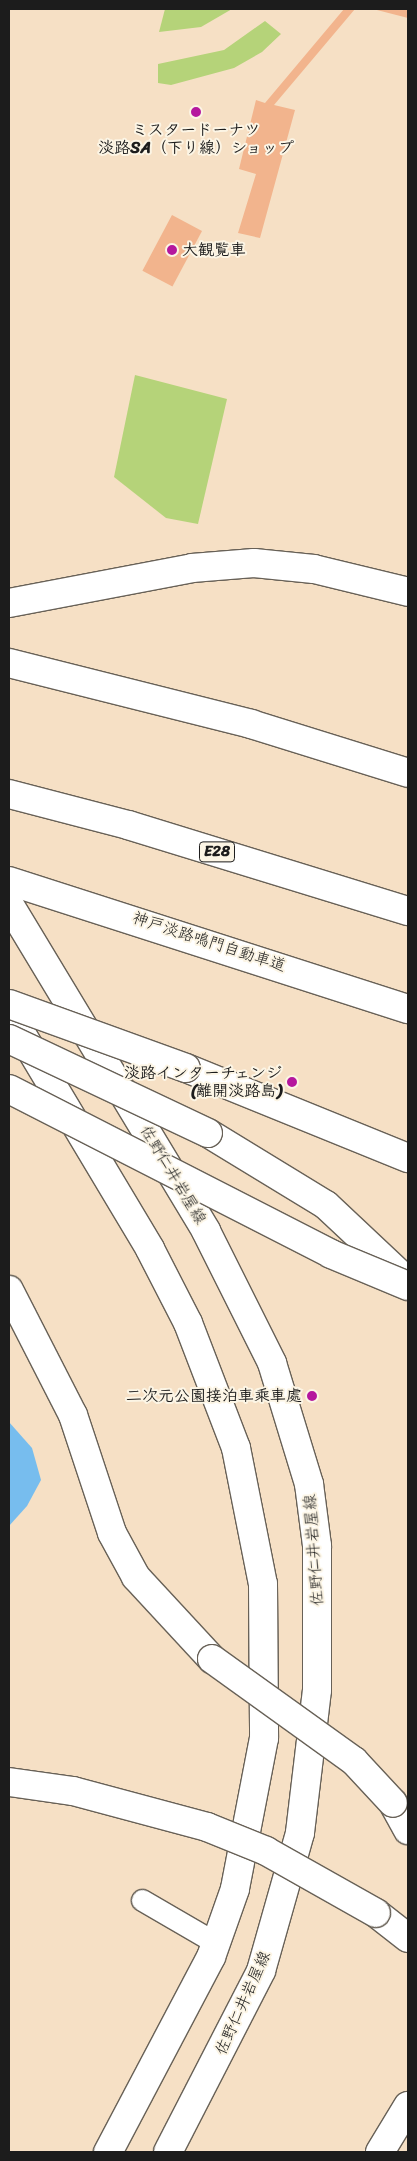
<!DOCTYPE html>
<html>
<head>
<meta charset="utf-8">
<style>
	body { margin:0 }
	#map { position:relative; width:417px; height:2161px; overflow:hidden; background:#f6e0c5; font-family:Sriracha,"Klee One",sans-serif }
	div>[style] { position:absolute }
	.green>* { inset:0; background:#b5d379 }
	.water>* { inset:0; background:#77bdee }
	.building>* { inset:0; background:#f2b48d; transform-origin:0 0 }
	.roads { filter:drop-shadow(1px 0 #686157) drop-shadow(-1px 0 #686157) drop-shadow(0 1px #686157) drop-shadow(0 -1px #686157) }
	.lane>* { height:21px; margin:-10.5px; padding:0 10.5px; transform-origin:10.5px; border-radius:10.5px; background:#fff }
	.secondary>* { height:28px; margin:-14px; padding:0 14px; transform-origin:14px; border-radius:14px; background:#fff }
	.highway>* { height:28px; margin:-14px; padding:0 14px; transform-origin:14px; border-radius:14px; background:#fff }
	.bridges { filter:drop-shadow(1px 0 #686157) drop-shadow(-1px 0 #686157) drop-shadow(0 1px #686157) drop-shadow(0 -1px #686157) }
	.secondary-bridge>* { height:28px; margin:-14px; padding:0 14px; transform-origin:14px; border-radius:14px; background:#fff }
	.highway-bridge>* { height:28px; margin:-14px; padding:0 14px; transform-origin:14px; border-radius:14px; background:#fff }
	.dots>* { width:14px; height:14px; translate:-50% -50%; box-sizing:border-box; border:2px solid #fcf5e5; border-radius:50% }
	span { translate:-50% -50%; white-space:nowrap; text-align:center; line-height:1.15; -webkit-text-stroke:4px #fcf5e5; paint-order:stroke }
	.shield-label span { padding:1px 4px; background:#fcf5e5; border:1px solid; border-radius:4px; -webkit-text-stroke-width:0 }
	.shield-label { font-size:15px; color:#1c1c1c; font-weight:700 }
	.poi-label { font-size:16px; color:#1c1c1c; font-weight:700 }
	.left { translate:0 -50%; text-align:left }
	.right { translate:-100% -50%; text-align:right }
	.street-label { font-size:16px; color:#1c1c1c }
	.frame { position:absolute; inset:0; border:10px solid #1c1c1c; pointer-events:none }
</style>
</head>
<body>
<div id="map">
	<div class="green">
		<i style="clip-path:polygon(165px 9px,232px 9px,201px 27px,159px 32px)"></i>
		<i style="clip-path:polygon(265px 21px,281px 34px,262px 52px,234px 68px,171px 85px,158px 83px,158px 64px,224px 50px)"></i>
		<i style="clip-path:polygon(135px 375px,227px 399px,198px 524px,166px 518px,114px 477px)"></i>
	</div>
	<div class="water">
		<i style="clip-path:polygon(9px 1422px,32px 1448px,41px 1480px,27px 1506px,9px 1526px)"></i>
	</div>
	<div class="building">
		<i style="clip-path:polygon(344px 9px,355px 9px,274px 105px,295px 110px,260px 238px,238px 233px,256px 174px,239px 169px,256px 100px,265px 103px)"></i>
		<i style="clip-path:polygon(373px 9px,408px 9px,408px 18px)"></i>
		<i style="left:172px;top:215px;width:34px;height:63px;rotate:28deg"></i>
	</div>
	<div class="roads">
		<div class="lane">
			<i style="left:142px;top:1900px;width:86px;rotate:30.2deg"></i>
		</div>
		<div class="secondary">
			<i style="left:9px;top:904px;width:382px;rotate:58.9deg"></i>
			<i style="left:206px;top:1231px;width:148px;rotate:63.4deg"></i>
			<i style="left:272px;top:1363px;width:127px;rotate:73deg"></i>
			<i style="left:309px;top:1484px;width:63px;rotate:82.6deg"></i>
			<i style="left:317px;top:1546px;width:144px;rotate:90deg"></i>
			<i style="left:317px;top:1690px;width:144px;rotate:96.8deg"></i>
			<i style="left:300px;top:1833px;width:143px;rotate:105.8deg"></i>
			<i style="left:261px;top:1971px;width:203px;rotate:117.2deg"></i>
			<i style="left:9px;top:1013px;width:275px;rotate:59.1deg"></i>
			<i style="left:150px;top:1249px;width:83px;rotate:62.8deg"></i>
			<i style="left:188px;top:1323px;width:134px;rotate:69deg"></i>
			<i style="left:236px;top:1448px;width:139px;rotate:78.8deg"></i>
			<i style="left:263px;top:1584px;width:154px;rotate:89.6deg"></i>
			<i style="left:264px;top:1738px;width:154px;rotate:100.9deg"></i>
			<i style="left:235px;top:1889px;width:72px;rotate:109.4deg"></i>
			<i style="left:211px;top:1957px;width:221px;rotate:117.8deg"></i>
			<i style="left:9px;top:1290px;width:140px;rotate:62.9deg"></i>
			<i style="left:73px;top:1415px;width:124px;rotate:71.7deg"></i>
			<i style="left:112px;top:1533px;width:50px;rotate:61.4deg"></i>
			<i style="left:136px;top:1577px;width:112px;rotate:47.2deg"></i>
			<i style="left:393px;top:1803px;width:31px;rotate:61deg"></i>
			<i style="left:380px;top:2152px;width:54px;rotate:-58.7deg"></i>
		</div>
		<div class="highway">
			<i style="left:9px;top:603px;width:186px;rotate:-10.8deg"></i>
			<i style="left:192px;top:568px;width:62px;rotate:-4.6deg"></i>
			<i style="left:254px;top:563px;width:60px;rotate:5.7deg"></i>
			<i style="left:314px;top:569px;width:97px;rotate:13.7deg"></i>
			<i style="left:9px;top:663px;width:250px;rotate:14.1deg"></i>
			<i style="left:251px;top:724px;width:164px;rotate:17.3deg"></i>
			<i style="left:9px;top:794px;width:123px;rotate:14.6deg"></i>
			<i style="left:128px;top:825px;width:293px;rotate:17.1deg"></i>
			<i style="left:9px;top:881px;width:419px;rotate:17.8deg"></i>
			<i style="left:186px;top:1068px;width:240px;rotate:22.1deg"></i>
			<i style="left:208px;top:1133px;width:138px;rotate:31.4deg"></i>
			<i style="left:326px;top:1205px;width:112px;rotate:43.2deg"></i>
			<i style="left:376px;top:1913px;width:41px;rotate:38deg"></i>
		</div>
	</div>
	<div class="bridges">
		<div class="secondary-bridge">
			<i style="left:212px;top:1659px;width:175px;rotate:35.7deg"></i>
			<i style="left:354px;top:1761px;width:57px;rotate:47.1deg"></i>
		</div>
		<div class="highway-bridge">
			<i style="left:9px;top:1004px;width:188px;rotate:19.9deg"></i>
			<i style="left:9px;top:1039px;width:220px;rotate:25.3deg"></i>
			<i style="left:9px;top:1089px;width:362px;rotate:27.1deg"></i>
			<i style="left:331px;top:1254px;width:83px;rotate:22.6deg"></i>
			<i style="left:9px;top:1782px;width:65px;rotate:8deg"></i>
			<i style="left:73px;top:1791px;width:139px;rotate:15deg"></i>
			<i style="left:207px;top:1827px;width:64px;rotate:22.1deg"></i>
			<i style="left:266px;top:1851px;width:126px;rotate:29.4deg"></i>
		</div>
	</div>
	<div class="dots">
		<i style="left:196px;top:112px;background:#b5179e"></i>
		<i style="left:172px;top:250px;background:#b5179e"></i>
		<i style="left:292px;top:1082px;background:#b5179e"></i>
		<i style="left:312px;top:1396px;background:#b5179e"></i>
	</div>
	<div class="shield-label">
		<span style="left:217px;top:852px">E28</span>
	</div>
	<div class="poi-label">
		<span style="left:196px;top:139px">ミスタードーナツ<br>淡路SA（下り線）ショップ</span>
		<span class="left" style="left:182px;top:250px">大観覧車</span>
		<span class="right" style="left:282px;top:1082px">淡路インターチェンジ<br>(離開淡路島)</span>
		<span class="right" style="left:302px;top:1396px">二次元公園接泊車乘車處</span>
	</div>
	<div class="street-label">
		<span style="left:209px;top:942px;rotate:18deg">神戸淡路鳴門自動車道</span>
		<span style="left:173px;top:1175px;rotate:59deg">佐野仁井岩屋線</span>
		<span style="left:314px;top:1550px;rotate:-94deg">佐野仁井岩屋線</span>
		<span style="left:243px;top:2003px;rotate:-66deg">佐野仁井岩屋線</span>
	</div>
	<div class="frame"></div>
</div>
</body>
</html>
